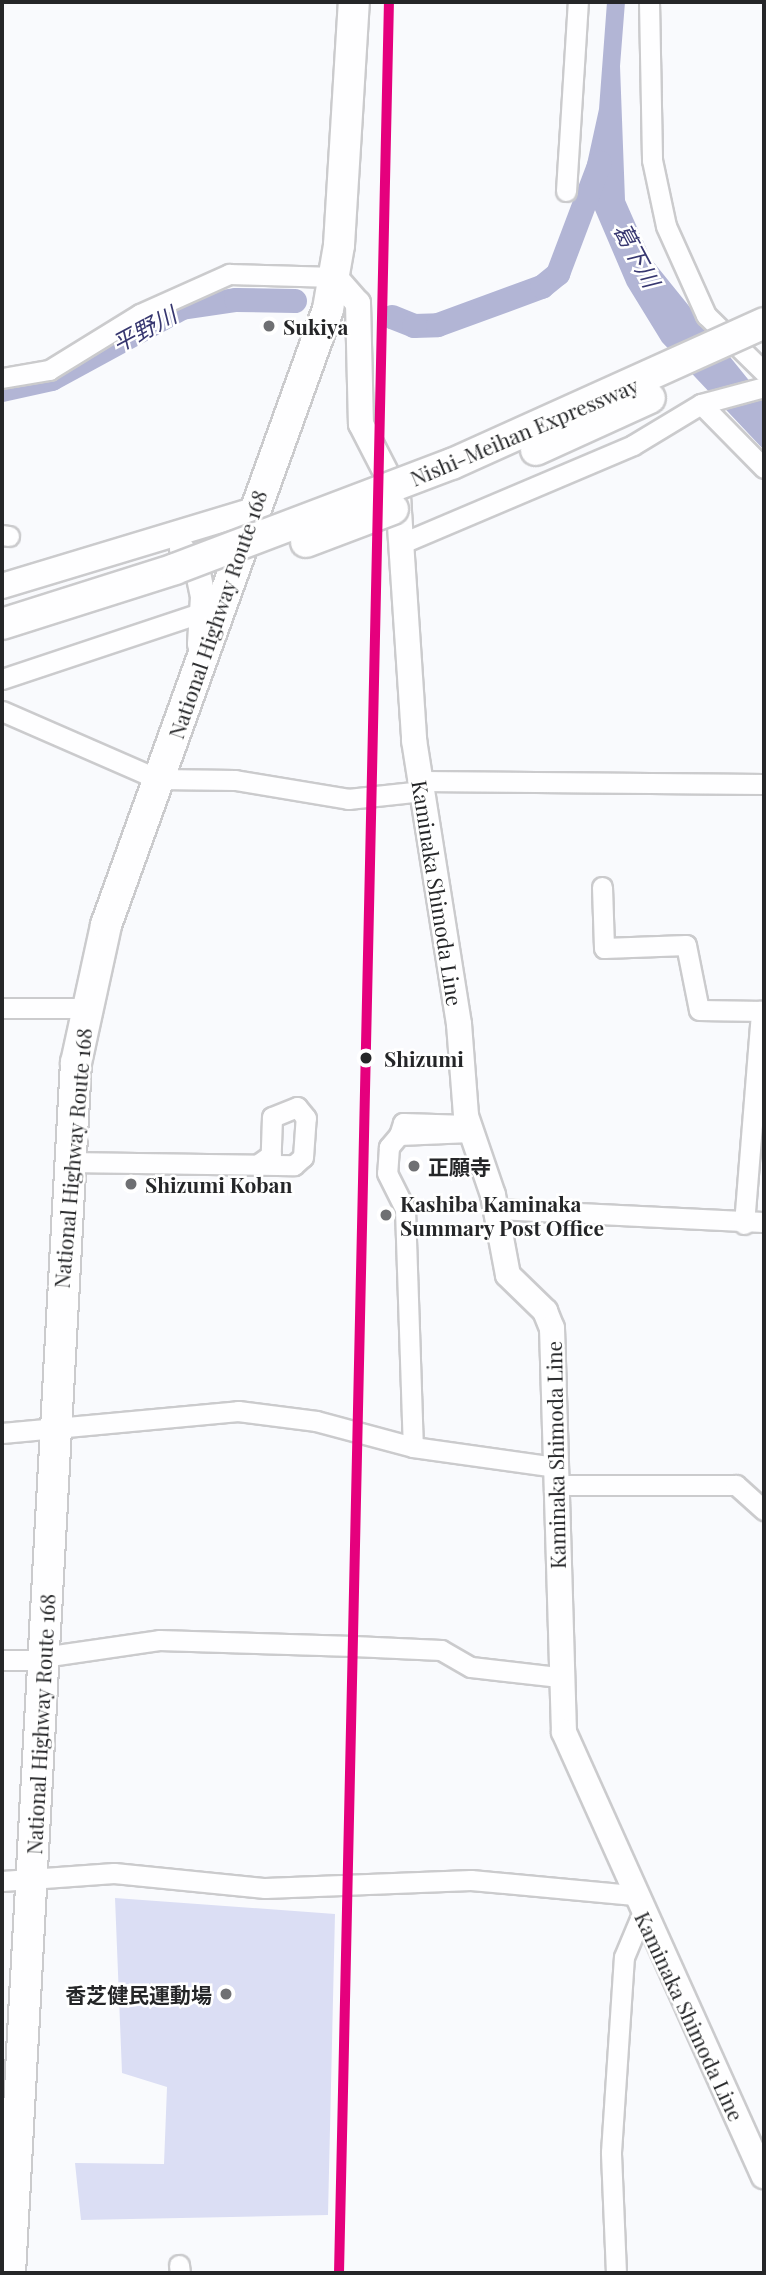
<!DOCTYPE html>
<html>
<head>
<meta charset="utf-8">
<style>
	body { margin:0 }
	#map { position:relative; width:766px; height:2275px; overflow:hidden; background:#f9fafd; font-family:"Playfair Display","Noto Sans JP",serif }
	div>[style] { position:absolute }
	.green>* { inset:0; background:#dbdef4 }
	.water>* { inset:0; background:#b2b5d5 }
	.river>* { height:24px; margin:-12px; padding:0 12px; transform-origin:12px; border-radius:12px; background:#b2b5d5 }
	.roads { filter:drop-shadow(2px 0 #cbcbcd) drop-shadow(-2px 0 #cbcbcd) drop-shadow(0 2px #cbcbcd) drop-shadow(0 -2px #cbcbcd) }
	.minor>* { height:19px; margin:-9.5px; padding:0 9.5px; transform-origin:9.5px; border-radius:9.5px; background:#fefeff }
	.major>* { height:24px; margin:-12px; padding:0 12px; transform-origin:12px; border-radius:12px; background:#fefeff }
	.highway>* { height:30px; margin:-15px; padding:0 15px; transform-origin:15px; border-radius:15px; background:#fefeff }
	.bridges { filter:drop-shadow(2px 0 #cbcbcd) drop-shadow(-2px 0 #cbcbcd) drop-shadow(0 2px #cbcbcd) drop-shadow(0 -2px #cbcbcd) }
	.highway-bridge>* { height:30px; margin:-15px; padding:0 15px; transform-origin:15px; border-radius:15px; background:#fefeff }
	.rail-1>* { height:10px; margin:-5px; padding:0 5px; transform-origin:5px; border-radius:5px; background:#e5007d }
	.dots>* { width:19px; height:19px; translate:-50% -50%; box-sizing:border-box; border:4px solid #fff; border-radius:50% }
	span { translate:-50% -50%; white-space:nowrap; text-align:center; line-height:1.15; -webkit-text-stroke:5px #fff; paint-order:stroke }
	.poi-label { font-size:21px; color:#252628; font-weight:700 }
	.left { translate:0 -50%; text-align:left }
	.right { translate:-100% -50%; text-align:right }
	.street-label { font-size:21px; color:#252628 }
	.stop-label { font-size:21px; color:#252628; font-weight:700 }
	.water-label { font-size:23px; color:#373770; font-style:italic }
	.frame { position:absolute; inset:0; border:4px solid #252628; pointer-events:none }
</style>
</head>
<body>
<div id="map">
	<div class="green">
		<i style="clip-path:polygon(115px 1898px,335px 1914px,328px 2215px,81px 2220px,75px 2163px,164px 2164px,167px 2087px,122px 2073px)"></i>
	</div>
	<div class="water">
		<i style="clip-path:polygon(607px 2px,625px 2px,620px 66px,625px 200px,651px 259px,764px 399px,764px 450px,662px 342px,627px 285px,583px 182px,599px 109px)"></i>
	</div>
	<div class="river">
		<i style="left:392px;top:317px;width:24px;rotate:22deg"></i>
		<i style="left:414px;top:326px;width:24px;rotate:-2deg"></i>
		<i style="left:438px;top:325px;width:111px;rotate:-20.1deg"></i>
		<i style="left:542px;top:287px;width:21px;rotate:-39deg"></i>
		<i style="left:558px;top:274px;width:119px;rotate:-69.3deg"></i>
		<i style="left:2px;top:390px;width:51px;rotate:-12.4deg"></i>
		<i style="left:52px;top:379px;width:148px;rotate:-28.6deg"></i>
		<i style="left:182px;top:308px;width:55px;rotate:-8.4deg"></i>
		<i style="left:236px;top:300px;width:59px;rotate:1deg"></i>
	</div>
	<div class="roads">
		<div class="minor">
			<i style="left:649px;top:2px;width:158px;rotate:88.9deg"></i>
			<i style="left:652px;top:160px;width:67px;rotate:78deg"></i>
			<i style="left:666px;top:226px;width:98px;rotate:65.8deg"></i>
			<i style="left:706px;top:315px;width:81px;rotate:44.5deg"></i>
			<i style="left:566px;top:191px;width:189px;rotate:-86.4deg"></i>
			<i style="left:2px;top:378px;width:48px;rotate:-9.7deg"></i>
			<i style="left:49px;top:370px;width:107px;rotate:-31.6deg"></i>
			<i style="left:140px;top:314px;width:98px;rotate:-24.2deg"></i>
			<i style="left:229px;top:274px;width:106px;rotate:1.6deg"></i>
			<i style="left:701px;top:404px;width:90px;rotate:45.5deg"></i>
			<i style="left:2px;top:535px;width:7px;rotate:8deg"></i>
			<i style="left:400px;top:544px;width:253px;rotate:-23deg"></i>
			<i style="left:633px;top:445px;width:79px;rotate:-31.1deg"></i>
			<i style="left:701px;top:404px;width:65px;rotate:-15.1deg"></i>
			<i style="left:2px;top:679px;width:212px;rotate:-18.4deg"></i>
			<i style="left:2px;top:711px;width:170px;rotate:23.6deg"></i>
			<i style="left:158px;top:779px;width:77px;rotate:0.7deg"></i>
			<i style="left:235px;top:780px;width:115px;rotate:9.5deg"></i>
			<i style="left:348px;top:799px;width:75px;rotate:-6.1deg"></i>
			<i style="left:421px;top:781px;width:343px;rotate:0.5deg"></i>
			<i style="left:602px;top:887px;width:61px;rotate:88.1deg"></i>
			<i style="left:604px;top:948px;width:82px;rotate:-2.1deg"></i>
			<i style="left:686px;top:945px;width:66px;rotate:78.7deg"></i>
			<i style="left:699px;top:1010px;width:65px;rotate:0.9deg"></i>
			<i style="left:2px;top:1008px;width:82px"></i>
			<i style="left:468px;top:1125px;width:65px;rotate:-178.2deg"></i>
			<i style="left:403px;top:1123px;width:13px;rotate:108deg"></i>
			<i style="left:399px;top:1135px;width:71px;rotate:-2.4deg"></i>
			<i style="left:399px;top:1135px;width:16px;rotate:130deg"></i>
			<i style="left:389px;top:1147px;width:26px;rotate:94deg"></i>
			<i style="left:387px;top:1173px;width:40px;rotate:63.4deg"></i>
			<i style="left:405px;top:1209px;width:238px;rotate:88.1deg"></i>
			<i style="left:68px;top:1162px;width:226px;rotate:0.8deg"></i>
			<i style="left:294px;top:1165px;width:12px;rotate:-42deg"></i>
			<i style="left:303px;top:1157px;width:39px;rotate:-86deg"></i>
			<i style="left:306px;top:1118px;width:14px;rotate:-129deg"></i>
			<i style="left:297px;top:1107px;width:27px;rotate:158deg"></i>
			<i style="left:272px;top:1117px;width:38px;rotate:92deg"></i>
			<i style="left:271px;top:1155px;width:16px;rotate:145deg"></i>
			<i style="left:496px;top:1209px;width:268px;rotate:2.8deg"></i>
			<i style="left:744px;top:1224px;width:214px;rotate:-85.4deg"></i>
			<i style="left:2px;top:1433px;width:237px;rotate:-5.3deg"></i>
			<i style="left:238px;top:1411px;width:79px;rotate:7.3deg"></i>
			<i style="left:316px;top:1421px;width:100px;rotate:15deg"></i>
			<i style="left:413px;top:1447px;width:143px;rotate:8deg"></i>
			<i style="left:555px;top:1485px;width:181px"></i>
			<i style="left:736px;top:1485px;width:38px;rotate:42deg"></i>
			<i style="left:43px;top:1657px;width:117px;rotate:-8.3deg"></i>
			<i style="left:159px;top:1640px;width:194px;rotate:1.8deg"></i>
			<i style="left:353px;top:1646px;width:88px;rotate:2.6deg"></i>
			<i style="left:441px;top:1650px;width:34px;rotate:30deg"></i>
			<i style="left:471px;top:1667px;width:89px;rotate:6.5deg"></i>
			<i style="left:2px;top:1660px;width:41px"></i>
			<i style="left:2px;top:1881px;width:112px;rotate:-4.1deg"></i>
			<i style="left:114px;top:1873px;width:152px;rotate:5.7deg"></i>
			<i style="left:265px;top:1888px;width:206px;rotate:-2.2deg"></i>
			<i style="left:471px;top:1880px;width:164px;rotate:5.3deg"></i>
			<i style="left:179px;top:2265px;width:8px;rotate:83deg"></i>
			<i style="left:616px;top:2273px;width:121px;rotate:-92.4deg"></i>
			<i style="left:611px;top:2152px;width:195px;rotate:-86.2deg"></i>
			<i style="left:624px;top:1957px;width:47px;rotate:-67.3deg"></i>
		</div>
		<div class="major">
			<i style="left:335px;top:277px;width:35px;rotate:49deg"></i>
			<i style="left:358px;top:303px;width:121px;rotate:88.6deg"></i>
			<i style="left:361px;top:424px;width:81px;rotate:62.8deg"></i>
			<i style="left:398px;top:496px;width:245px;rotate:86.2deg"></i>
			<i style="left:414px;top:740px;width:288px;rotate:81deg"></i>
			<i style="left:459px;top:1024px;width:92px;rotate:85.6deg"></i>
			<i style="left:466px;top:1116px;width:83px;rotate:71.1deg"></i>
			<i style="left:493px;top:1195px;width:81px;rotate:79.4deg"></i>
			<i style="left:508px;top:1275px;width:52px;rotate:44.2deg"></i>
			<i style="left:545px;top:1311px;width:18px;rotate:68deg"></i>
			<i style="left:552px;top:1328px;width:404px;rotate:88.3deg"></i>
			<i style="left:564px;top:1732px;width:487px;rotate:65.8deg"></i>
			<i style="left:182px;top:549px;width:29px;rotate:56deg"></i>
			<i style="left:198px;top:573px;width:25px;rotate:78deg"></i>
			<i style="left:203px;top:597px;width:47px;rotate:93.7deg"></i>
			<i style="left:2px;top:586px;width:262px;rotate:-16.8deg"></i>
		</div>
		<div class="highway">
			<i style="left:10px;top:2273px;width:1212px;rotate:-86.88deg"></i>
			<i style="left:76px;top:1063px;width:141px;rotate:-77.7deg"></i>
			<i style="left:106px;top:925px;width:655px;rotate:-70.18deg"></i>
			<i style="left:328px;top:309px;width:65px;rotate:-80.2deg"></i>
			<i style="left:339px;top:245px;width:243px;rotate:-86.5deg"></i>
		</div>
	</div>
	<div class="bridges">
		<div class="highway-bridge">
			<i style="left:536px;top:450px;width:125px;rotate:-24.5deg"></i>
			<i style="left:306px;top:542px;width:93px;rotate:-20.8deg"></i>
			<i style="left:2px;top:624px;width:182px;rotate:-17.6deg"></i>
			<i style="left:175px;top:569px;width:296px;rotate:-20.8deg"></i>
			<i style="left:452px;top:464px;width:342px;rotate:-24.3deg"></i>
		</div>
	</div>
	<div class="rail-1">
		<i style="left:339px;top:2273px;width:2272px;rotate:-88.74deg"></i>
	</div>
	<div class="dots">
		<i style="left:269px;top:326px;background:#6f7073"></i>
		<i style="left:366px;top:1058px;background:#252628"></i>
		<i style="left:414px;top:1166px;background:#6f7073"></i>
		<i style="left:131px;top:1184px;background:#6f7073"></i>
		<i style="left:386px;top:1215px;background:#6f7073"></i>
		<i style="left:226px;top:1994px;background:#6f7073"></i>
	</div>
	<div class="poi-label">
		<span class="left" style="left:283px;top:326px">Sukiya</span>
		<span class="left" style="left:428px;top:1166px">正願寺</span>
		<span class="left" style="left:145px;top:1184px">Shizumi Koban</span>
		<span class="left" style="left:400px;top:1215px">Kashiba Kaminaka<br>Summary Post Office</span>
		<span class="right" style="left:212px;top:1994px">香芝健民運動場</span>
	</div>
	<div class="street-label">
		<span style="left:524px;top:431px;rotate:-23deg">Nishi-Meihan Expressway</span>
		<span style="left:217px;top:614px;rotate:-71deg">National Highway Route 168</span>
		<span style="left:438px;top:893px;rotate:81deg">Kaminaka Shimoda Line</span>
		<span style="left:72px;top:1158px;rotate:-85deg">National Highway Route 168</span>
		<span style="left:555px;top:1455px;rotate:-91deg">Kaminaka Shimoda Line</span>
		<span style="left:40px;top:1724px;rotate:-87deg">National Highway Route 168</span>
		<span style="left:690px;top:2016px;rotate:65deg">Kaminaka Shimoda Line</span>
	</div>
	<div class="stop-label">
		<span class="left" style="left:384px;top:1058px">Shizumi</span>
	</div>
	<div class="water-label">
		<span style="left:637px;top:255px;rotate:62deg">葛下川</span>
		<span style="left:144px;top:329px;rotate:-28deg">平野川</span>
	</div>
	<div class="frame"></div>
</div>
</body>
</html>
